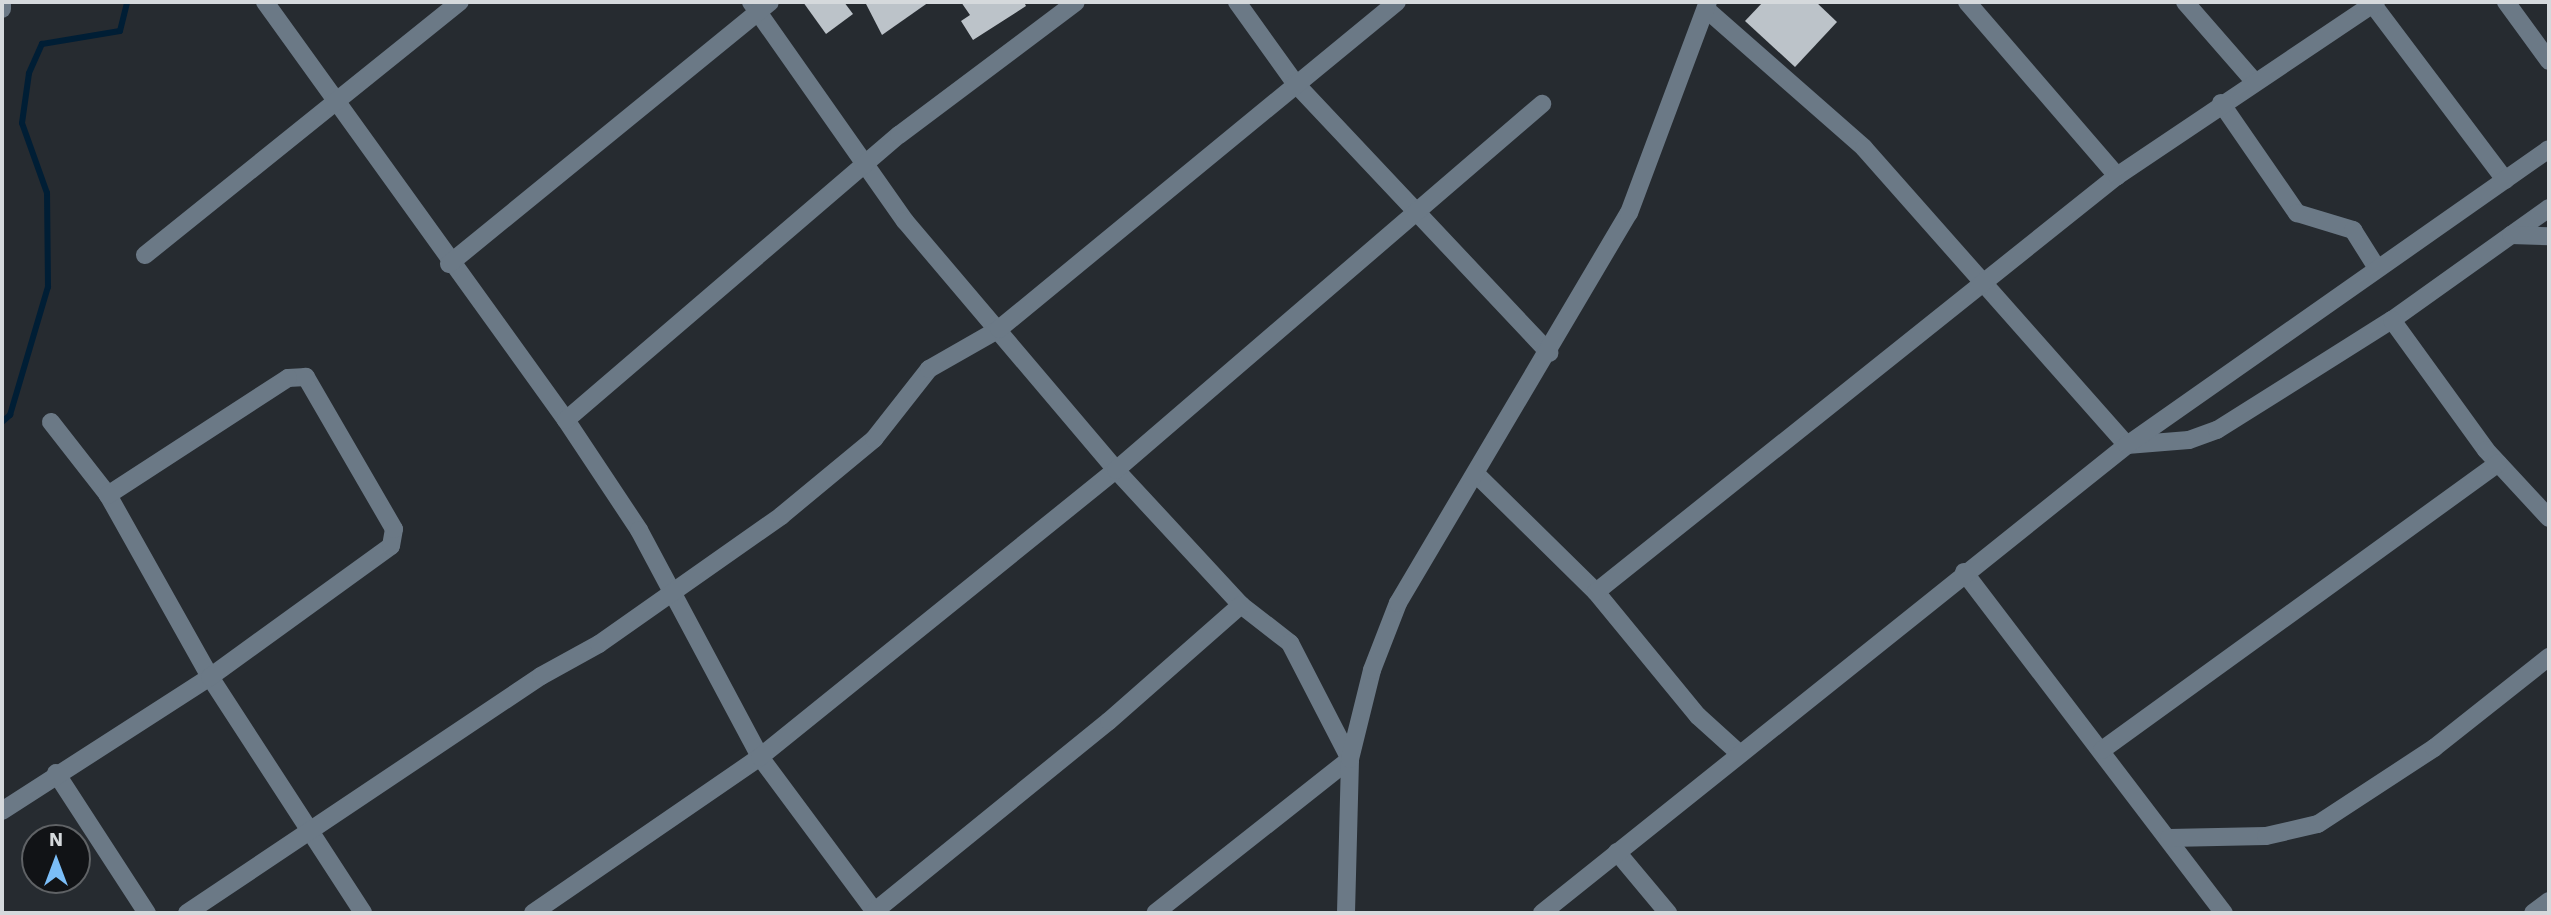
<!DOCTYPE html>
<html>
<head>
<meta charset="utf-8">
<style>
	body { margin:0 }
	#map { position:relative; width:2551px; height:915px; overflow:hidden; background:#262b30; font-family:"Work Sans",sans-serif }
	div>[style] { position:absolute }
	.stream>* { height:6px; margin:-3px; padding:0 3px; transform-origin:3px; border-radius:3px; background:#001e35 }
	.building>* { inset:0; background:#bcc3c9 }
	.minor>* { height:18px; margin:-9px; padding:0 9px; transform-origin:9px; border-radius:9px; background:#6b7986 }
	span { translate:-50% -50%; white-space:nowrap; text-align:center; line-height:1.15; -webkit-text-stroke:7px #111316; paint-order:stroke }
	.frame { position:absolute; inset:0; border:4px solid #d5d9dc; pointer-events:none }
	.north { position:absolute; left:21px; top:824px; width:70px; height:70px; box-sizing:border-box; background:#111316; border:2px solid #5f6265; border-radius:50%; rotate:0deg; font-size:19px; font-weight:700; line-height:28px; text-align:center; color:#d5d9dc }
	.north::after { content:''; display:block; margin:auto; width:24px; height:32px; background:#7bbef8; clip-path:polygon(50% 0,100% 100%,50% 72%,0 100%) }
</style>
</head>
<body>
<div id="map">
	<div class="stream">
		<i style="left:2px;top:422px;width:11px;rotate:-41deg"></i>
		<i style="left:10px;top:415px;width:134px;rotate:-73.5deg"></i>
		<i style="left:48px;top:287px;width:94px;rotate:-90.6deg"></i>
		<i style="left:47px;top:193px;width:74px;rotate:-109.7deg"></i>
		<i style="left:22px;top:123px;width:50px;rotate:-82deg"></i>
		<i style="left:29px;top:73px;width:32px;rotate:-66deg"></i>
		<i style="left:42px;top:44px;width:79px;rotate:-9.5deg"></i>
		<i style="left:120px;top:31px;width:30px;rotate:-76deg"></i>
	</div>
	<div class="building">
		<i style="clip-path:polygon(803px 2px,844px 2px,853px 14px,826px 34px)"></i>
		<i style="clip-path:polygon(865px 2px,929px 2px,882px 35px)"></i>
		<i style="clip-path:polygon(961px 2px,1024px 2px,1026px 6px,973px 40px,961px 21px,970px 15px)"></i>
		<i style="clip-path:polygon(1763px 2px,1816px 2px,1837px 22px,1795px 67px,1745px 21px)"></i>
	</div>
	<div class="minor">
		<i style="left:265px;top:2px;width:515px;rotate:54.24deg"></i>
		<i style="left:566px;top:420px;width:132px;rotate:56.4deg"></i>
		<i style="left:639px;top:530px;width:257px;rotate:61.9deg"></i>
		<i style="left:760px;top:757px;width:194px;rotate:53.4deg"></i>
		<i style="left:751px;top:2px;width:268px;rotate:54.9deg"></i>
		<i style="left:905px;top:221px;width:326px;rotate:49.7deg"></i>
		<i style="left:1116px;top:470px;width:184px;rotate:47.2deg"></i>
		<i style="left:1241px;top:605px;width:62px;rotate:37.8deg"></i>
		<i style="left:1290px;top:643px;width:131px;rotate:62.7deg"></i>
		<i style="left:1350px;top:759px;width:248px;rotate:141.7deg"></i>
		<i style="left:1237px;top:2px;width:100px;rotate:54.4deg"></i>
		<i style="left:1295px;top:83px;width:371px;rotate:46.7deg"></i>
		<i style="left:1967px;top:2px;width:230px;rotate:49.2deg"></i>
		<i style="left:2185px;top:2px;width:103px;rotate:48.9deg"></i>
		<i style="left:2371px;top:2px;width:223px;rotate:53deg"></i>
		<i style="left:2506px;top:2px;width:73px;rotate:53.9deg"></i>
		<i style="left:2px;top:9px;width:7px;rotate:-90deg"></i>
		<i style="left:1706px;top:9px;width:210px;rotate:41.3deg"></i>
		<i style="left:1864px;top:148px;width:397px;rotate:48.5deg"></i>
		<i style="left:2127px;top:445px;width:62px;rotate:-4.6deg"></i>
		<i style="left:2189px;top:440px;width:30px;rotate:-20deg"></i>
		<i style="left:2217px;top:430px;width:207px;rotate:-32.2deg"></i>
		<i style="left:2392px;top:320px;width:193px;rotate:-35.5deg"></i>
		<i style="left:2221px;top:103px;width:134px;rotate:55.4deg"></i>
		<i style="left:2297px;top:213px;width:59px;rotate:16.9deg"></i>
		<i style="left:2353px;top:230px;width:41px;rotate:57.8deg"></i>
		<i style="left:2511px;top:235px;width:38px;rotate:2deg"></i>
		<i style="left:145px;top:255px;width:404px;rotate:-38.8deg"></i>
		<i style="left:449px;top:264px;width:414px;rotate:-39.2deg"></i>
		<i style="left:2392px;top:320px;width:160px;rotate:54.1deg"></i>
		<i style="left:2486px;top:450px;width:93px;rotate:47.2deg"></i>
		<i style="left:566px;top:420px;width:438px;rotate:-40.6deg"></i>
		<i style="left:899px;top:135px;width:221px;rotate:-36.9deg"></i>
		<i style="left:51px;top:422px;width:93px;rotate:52deg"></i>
		<i style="left:108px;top:495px;width:209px;rotate:60.7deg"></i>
		<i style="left:210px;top:677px;width:281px;rotate:57deg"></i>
		<i style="left:1476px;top:474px;width:168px;rotate:44.5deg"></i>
		<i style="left:1596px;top:592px;width:161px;rotate:50.6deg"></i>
		<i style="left:1698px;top:716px;width:55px;rotate:42.1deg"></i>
		<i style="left:1964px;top:572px;width:429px;rotate:52.7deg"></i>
		<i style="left:1596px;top:592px;width:667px;rotate:-38.61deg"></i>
		<i style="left:2117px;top:176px;width:312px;rotate:-33.9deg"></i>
		<i style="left:2102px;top:750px;width:489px;rotate:-35.9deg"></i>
		<i style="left:56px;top:773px;width:167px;rotate:57deg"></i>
		<i style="left:2px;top:811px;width:247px;rotate:-32.8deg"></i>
		<i style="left:210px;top:677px;width:223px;rotate:-35.9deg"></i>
		<i style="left:391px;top:546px;width:17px;rotate:-80deg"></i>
		<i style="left:394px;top:529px;width:176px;rotate:-120.1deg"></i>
		<i style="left:306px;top:377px;width:18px;rotate:177deg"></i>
		<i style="left:288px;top:378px;width:215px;rotate:147deg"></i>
		<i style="left:2169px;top:838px;width:97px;rotate:-1.2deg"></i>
		<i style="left:2266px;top:836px;width:53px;rotate:-13deg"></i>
		<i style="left:2318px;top:824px;width:139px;rotate:-33.2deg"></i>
		<i style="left:2434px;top:748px;width:147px;rotate:-38.4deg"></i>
		<i style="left:1617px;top:852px;width:80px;rotate:50.1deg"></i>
		<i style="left:875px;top:911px;width:301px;rotate:-39.1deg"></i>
		<i style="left:1109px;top:721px;width:176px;rotate:-41.3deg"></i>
		<i style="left:187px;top:913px;width:426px;rotate:-33.8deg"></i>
		<i style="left:541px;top:676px;width:66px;rotate:-28.9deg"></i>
		<i style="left:599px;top:644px;width:223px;rotate:-35.1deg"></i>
		<i style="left:781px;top:516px;width:121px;rotate:-39.6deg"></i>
		<i style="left:874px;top:439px;width:89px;rotate:-51.8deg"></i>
		<i style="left:929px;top:369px;width:81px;rotate:-29.7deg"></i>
		<i style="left:999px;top:329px;width:515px;rotate:-39.41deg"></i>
		<i style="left:533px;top:913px;width:275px;rotate:-34.5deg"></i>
		<i style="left:760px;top:757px;width:457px;rotate:-38.9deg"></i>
		<i style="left:1116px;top:470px;width:562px;rotate:-40.67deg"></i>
		<i style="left:1346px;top:913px;width:154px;rotate:-88.5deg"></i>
		<i style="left:1350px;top:759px;width:92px;rotate:-76.1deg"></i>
		<i style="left:1372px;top:670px;width:72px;rotate:-68.8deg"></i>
		<i style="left:1398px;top:603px;width:453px;rotate:-59.4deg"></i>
		<i style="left:1629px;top:213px;width:225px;rotate:-69.5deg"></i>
		<i style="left:1542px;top:913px;width:749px;rotate:-38.66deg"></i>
		<i style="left:2127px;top:445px;width:515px;rotate:-35.05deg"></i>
		<i style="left:2533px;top:913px;width:20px;rotate:-37deg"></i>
	</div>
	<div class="frame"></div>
	<div class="north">N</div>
</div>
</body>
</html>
